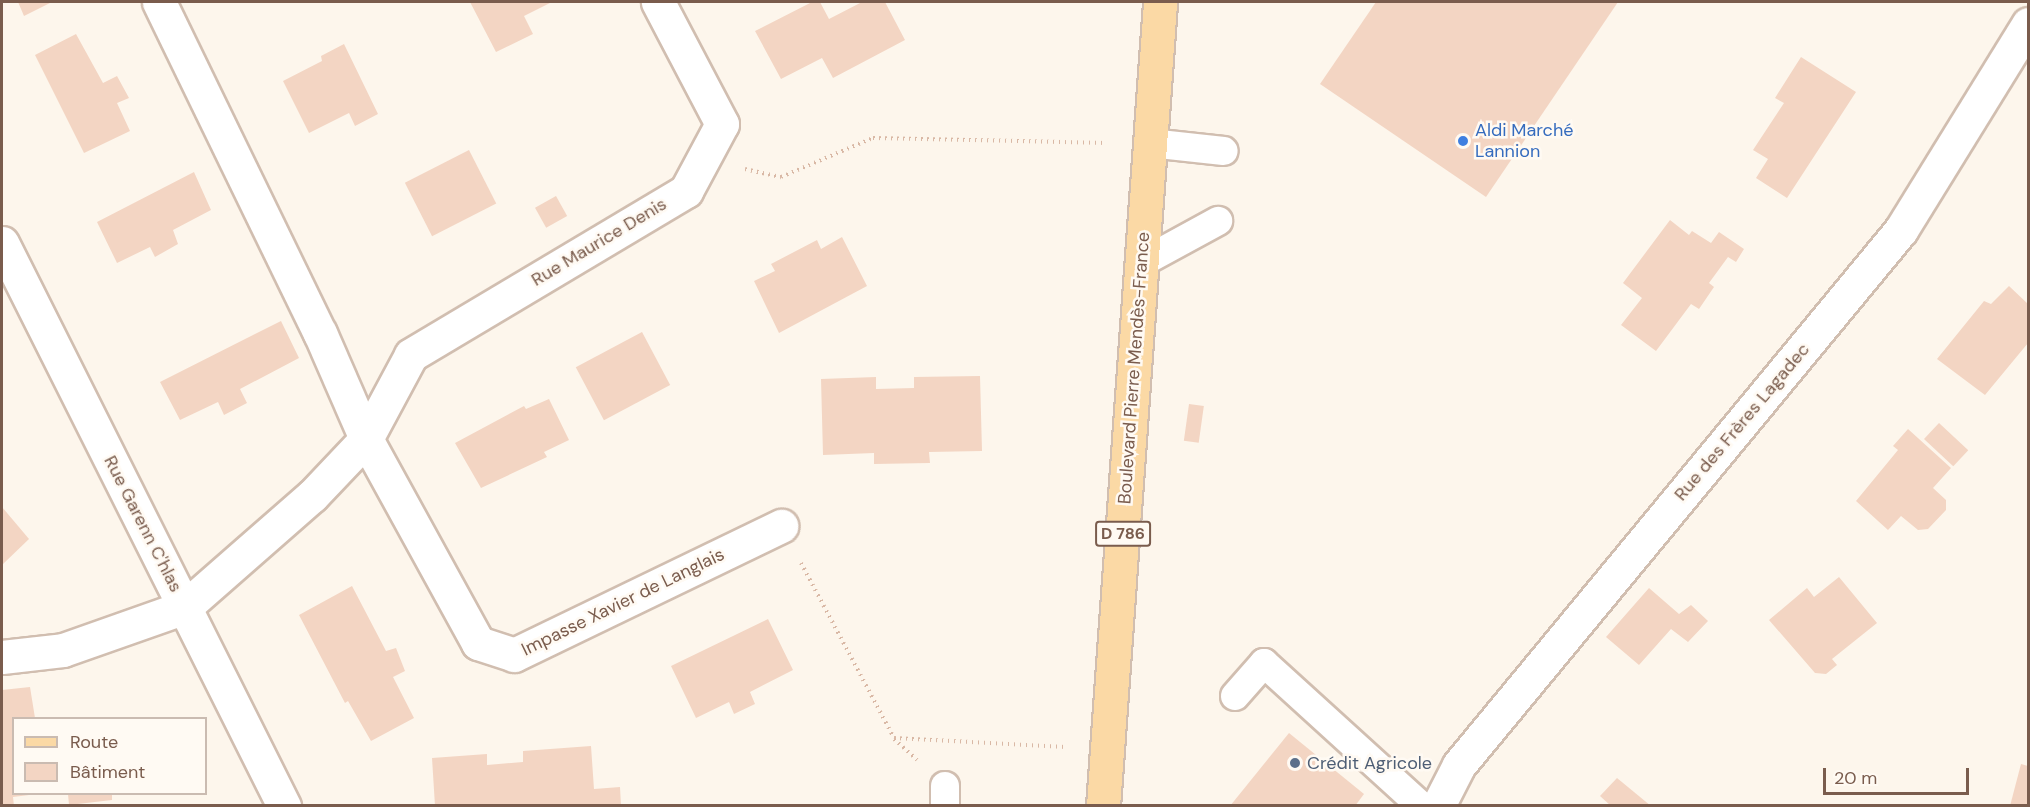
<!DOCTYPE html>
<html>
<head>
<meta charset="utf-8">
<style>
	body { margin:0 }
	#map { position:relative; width:2030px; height:807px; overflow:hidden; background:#fdf6ec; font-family:"DM Sans",sans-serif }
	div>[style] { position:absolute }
	.building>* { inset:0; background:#f3d5c3; transform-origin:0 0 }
	.path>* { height:4px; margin-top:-2px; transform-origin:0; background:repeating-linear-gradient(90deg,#d9b8a5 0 1.5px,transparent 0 6px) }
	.roads { filter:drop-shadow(2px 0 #d1beb0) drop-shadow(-2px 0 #d1beb0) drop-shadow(0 2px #d1beb0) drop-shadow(0 -2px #d1beb0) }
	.service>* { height:28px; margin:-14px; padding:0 14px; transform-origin:14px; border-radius:14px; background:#fff }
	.minor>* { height:33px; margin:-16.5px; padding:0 16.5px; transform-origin:16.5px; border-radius:16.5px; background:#fff }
	.primary>* { height:33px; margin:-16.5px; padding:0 16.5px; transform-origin:16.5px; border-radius:16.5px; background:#fbd9a5 }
	.dots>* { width:16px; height:16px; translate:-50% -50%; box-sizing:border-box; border:3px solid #fffaf3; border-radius:50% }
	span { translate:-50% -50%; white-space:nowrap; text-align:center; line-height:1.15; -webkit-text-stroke:5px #fffaf3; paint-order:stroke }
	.shield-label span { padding:2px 4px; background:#fffaf3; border:2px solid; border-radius:4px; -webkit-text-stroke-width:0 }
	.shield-label { font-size:16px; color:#7a5c4d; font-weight:700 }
	.shop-label { font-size:18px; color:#366cbe }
	.left { translate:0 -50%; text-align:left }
	.street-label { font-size:18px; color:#7a5c4d }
	.service-label { font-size:18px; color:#4e5e75 }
	.frame { position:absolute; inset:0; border:3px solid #7a5c4d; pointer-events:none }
	.legend { position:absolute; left:12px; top:717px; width:195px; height:78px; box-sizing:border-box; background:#fffaf3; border:2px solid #cabbb1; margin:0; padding:8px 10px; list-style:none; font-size:18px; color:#7a5c4d }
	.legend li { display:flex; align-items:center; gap:12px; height:30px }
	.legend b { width:30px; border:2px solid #cabbb1 }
	.scale { position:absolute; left:1823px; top:768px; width:146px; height:27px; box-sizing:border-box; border:3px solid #7a5c4d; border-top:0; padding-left:8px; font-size:18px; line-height:21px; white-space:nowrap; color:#7a5c4d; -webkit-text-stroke:4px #fffaf3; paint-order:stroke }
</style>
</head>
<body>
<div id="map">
	<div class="building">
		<i style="clip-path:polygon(18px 2px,52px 2px,24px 16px)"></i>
		<i style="clip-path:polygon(470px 2px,552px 2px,524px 16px,533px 34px,496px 52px)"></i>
		<i style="clip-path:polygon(812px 2px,820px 2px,829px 19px,862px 2px,885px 2px,905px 40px,833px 78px,822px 58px,781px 79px,755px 31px)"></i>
		<i style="clip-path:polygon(1376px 2px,1618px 2px,1486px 197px,1320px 84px)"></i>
		<i style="clip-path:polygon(76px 34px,103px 83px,117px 76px,129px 98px,117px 103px,130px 131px,84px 153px,35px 55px)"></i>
		<i style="clip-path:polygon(344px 44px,378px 114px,355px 126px,349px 113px,309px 133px,283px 81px,322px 61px,321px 56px)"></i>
		<i style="clip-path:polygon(1801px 57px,1856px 92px,1787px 198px,1756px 178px,1768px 159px,1753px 150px,1784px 103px,1775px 98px)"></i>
		<i style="left:469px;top:150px;width:60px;height:72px;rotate:63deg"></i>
		<i style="clip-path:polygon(194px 172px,211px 210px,173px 230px,178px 244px,155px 257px,150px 247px,117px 263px,97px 222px)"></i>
		<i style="left:556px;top:196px;width:23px;height:24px;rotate:61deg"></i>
		<i style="clip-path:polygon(1670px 220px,1689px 235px,1692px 231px,1711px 243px,1719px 232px,1744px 249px,1736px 262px,1728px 257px,1709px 283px,1714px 287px,1699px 309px,1691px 304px,1656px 351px,1621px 325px,1642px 298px,1623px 283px)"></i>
		<i style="clip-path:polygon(842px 237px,867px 286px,779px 333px,754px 281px,775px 271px,771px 264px,817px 240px,821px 249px)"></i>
		<i style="clip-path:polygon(2009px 286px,2028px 304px,2028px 343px,1985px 395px,1937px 359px,1984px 301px,1991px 304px)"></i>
		<i style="clip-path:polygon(281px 321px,299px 358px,240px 389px,247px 403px,224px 415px,218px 402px,180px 420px,160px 382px)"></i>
		<i style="left:642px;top:332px;width:60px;height:75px;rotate:62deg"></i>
		<i style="clip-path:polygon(980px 376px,982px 451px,929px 452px,930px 463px,874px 464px,874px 453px,823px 455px,821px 379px,876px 377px,876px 389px,914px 388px,914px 377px)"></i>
		<i style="clip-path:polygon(549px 399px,569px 440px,544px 452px,547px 457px,481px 488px,455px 443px,524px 406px,526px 409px)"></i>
		<i style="left:1189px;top:404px;width:15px;height:37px;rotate:8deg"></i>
		<i style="left:1939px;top:423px;width:40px;height:22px;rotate:43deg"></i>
		<i style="clip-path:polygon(1908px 429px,1951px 468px,1933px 488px,1946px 500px,1946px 510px,1928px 529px,1918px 530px,1901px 516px,1888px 530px,1856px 501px,1898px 450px,1893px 446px)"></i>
		<i style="clip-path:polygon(2px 507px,29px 539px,2px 565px)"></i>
		<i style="clip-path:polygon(1839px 577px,1877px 623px,1832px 659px,1837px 665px,1826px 674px,1815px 673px,1769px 620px,1807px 588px,1814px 597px)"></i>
		<i style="clip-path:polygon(352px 586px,386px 651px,396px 648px,405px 671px,393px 677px,414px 718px,371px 741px,348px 701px,345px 703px,299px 615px)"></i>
		<i style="clip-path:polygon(1649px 588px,1679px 614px,1691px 605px,1708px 621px,1688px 642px,1671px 629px,1639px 665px,1606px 637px)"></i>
		<i style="clip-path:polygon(768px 619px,793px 670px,750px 692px,755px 704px,734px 714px,729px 702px,696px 718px,671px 666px)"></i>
		<i style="clip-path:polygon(30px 687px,35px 718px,14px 718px,14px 794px,29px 795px,13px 797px,14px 806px,2px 806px,2px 690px)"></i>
		<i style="clip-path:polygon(1289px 733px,1364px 794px,1355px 806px,1230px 806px)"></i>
		<i style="clip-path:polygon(591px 746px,594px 789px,620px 787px,621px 806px,435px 806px,432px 758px,487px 754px,487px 765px,523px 762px,523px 751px)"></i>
		<i style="clip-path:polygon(2021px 764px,2028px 766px,2028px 806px,2010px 806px)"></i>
		<i style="clip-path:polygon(1617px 778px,1651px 806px,1611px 806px,1600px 796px)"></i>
		<i style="clip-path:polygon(68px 794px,112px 794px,112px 800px,69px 805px)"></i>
	</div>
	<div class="path">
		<i style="left:745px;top:169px;width:37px;rotate:13deg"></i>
		<i style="left:781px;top:177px;width:100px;rotate:-23deg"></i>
		<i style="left:873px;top:138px;width:234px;rotate:1.2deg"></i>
		<i style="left:801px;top:563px;width:198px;rotate:62deg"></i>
		<i style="left:894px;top:738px;width:172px;rotate:3deg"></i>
		<i style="left:894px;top:739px;width:31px;rotate:42deg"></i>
	</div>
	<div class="roads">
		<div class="service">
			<i style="left:1150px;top:143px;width:74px;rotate:6.2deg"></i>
			<i style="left:1141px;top:263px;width:88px;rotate:-28.6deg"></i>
			<i style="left:1235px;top:696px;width:44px;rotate:-48.7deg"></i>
			<i style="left:1264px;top:663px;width:212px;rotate:42.3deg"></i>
			<i style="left:945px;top:806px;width:20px;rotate:-90deg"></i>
		</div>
		<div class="minor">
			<i style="left:159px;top:2px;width:368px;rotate:64.1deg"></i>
			<i style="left:320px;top:333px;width:116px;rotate:66.5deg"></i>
			<i style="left:366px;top:439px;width:233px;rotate:61.2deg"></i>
			<i style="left:478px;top:643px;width:38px;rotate:18deg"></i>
			<i style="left:514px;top:655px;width:297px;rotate:-25.8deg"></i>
			<i style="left:2px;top:243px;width:630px;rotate:63.39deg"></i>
			<i style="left:2px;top:657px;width:61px;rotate:-6.5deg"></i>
			<i style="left:63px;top:650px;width:129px;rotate:-19.4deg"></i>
			<i style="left:185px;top:607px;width:169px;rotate:-41.2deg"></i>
			<i style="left:312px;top:496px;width:79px;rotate:-46.5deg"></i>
			<i style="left:366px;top:439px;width:95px;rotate:-61.8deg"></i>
			<i style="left:411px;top:355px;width:320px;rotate:-30.8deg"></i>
			<i style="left:686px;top:191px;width:76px;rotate:-61.8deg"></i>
			<i style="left:722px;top:124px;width:138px;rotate:-117.7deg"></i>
			<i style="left:1438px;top:806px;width:46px;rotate:-62.9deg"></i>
			<i style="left:1459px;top:765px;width:694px;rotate:-50.44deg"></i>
			<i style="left:1901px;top:230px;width:242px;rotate:-58.3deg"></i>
		</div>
		<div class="primary">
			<i style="left:1103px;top:806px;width:806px;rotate:-85.94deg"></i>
		</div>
	</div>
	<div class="dots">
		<i style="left:1463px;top:141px;background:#3f7fe0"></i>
		<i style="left:1295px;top:763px;background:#5c6f8a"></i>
	</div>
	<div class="shield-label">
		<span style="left:1123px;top:534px">D 786</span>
	</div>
	<div class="shop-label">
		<span class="left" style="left:1475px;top:141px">Aldi Marché<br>Lannion</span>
	</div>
	<div class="street-label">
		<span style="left:599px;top:242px;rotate:-31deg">Rue Maurice Denis</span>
		<span style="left:1134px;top:368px;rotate:-86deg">Boulevard Pierre Mendès-France</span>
		<span style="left:1742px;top:422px;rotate:-50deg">Rue des Frères Lagadec</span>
		<span style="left:143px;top:524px;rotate:63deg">Rue Garenn C'hlas</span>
		<span style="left:623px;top:602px;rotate:-26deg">Impasse Xavier de Langlais</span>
	</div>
	<div class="service-label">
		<span class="left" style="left:1307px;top:763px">Crédit Agricole</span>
	</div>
	<div class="frame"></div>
	<ul class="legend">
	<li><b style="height:8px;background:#fbd9a5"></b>Route</li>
	<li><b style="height:16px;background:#f3d5c3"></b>Bâtiment</li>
	</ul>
	<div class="scale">20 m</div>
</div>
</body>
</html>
